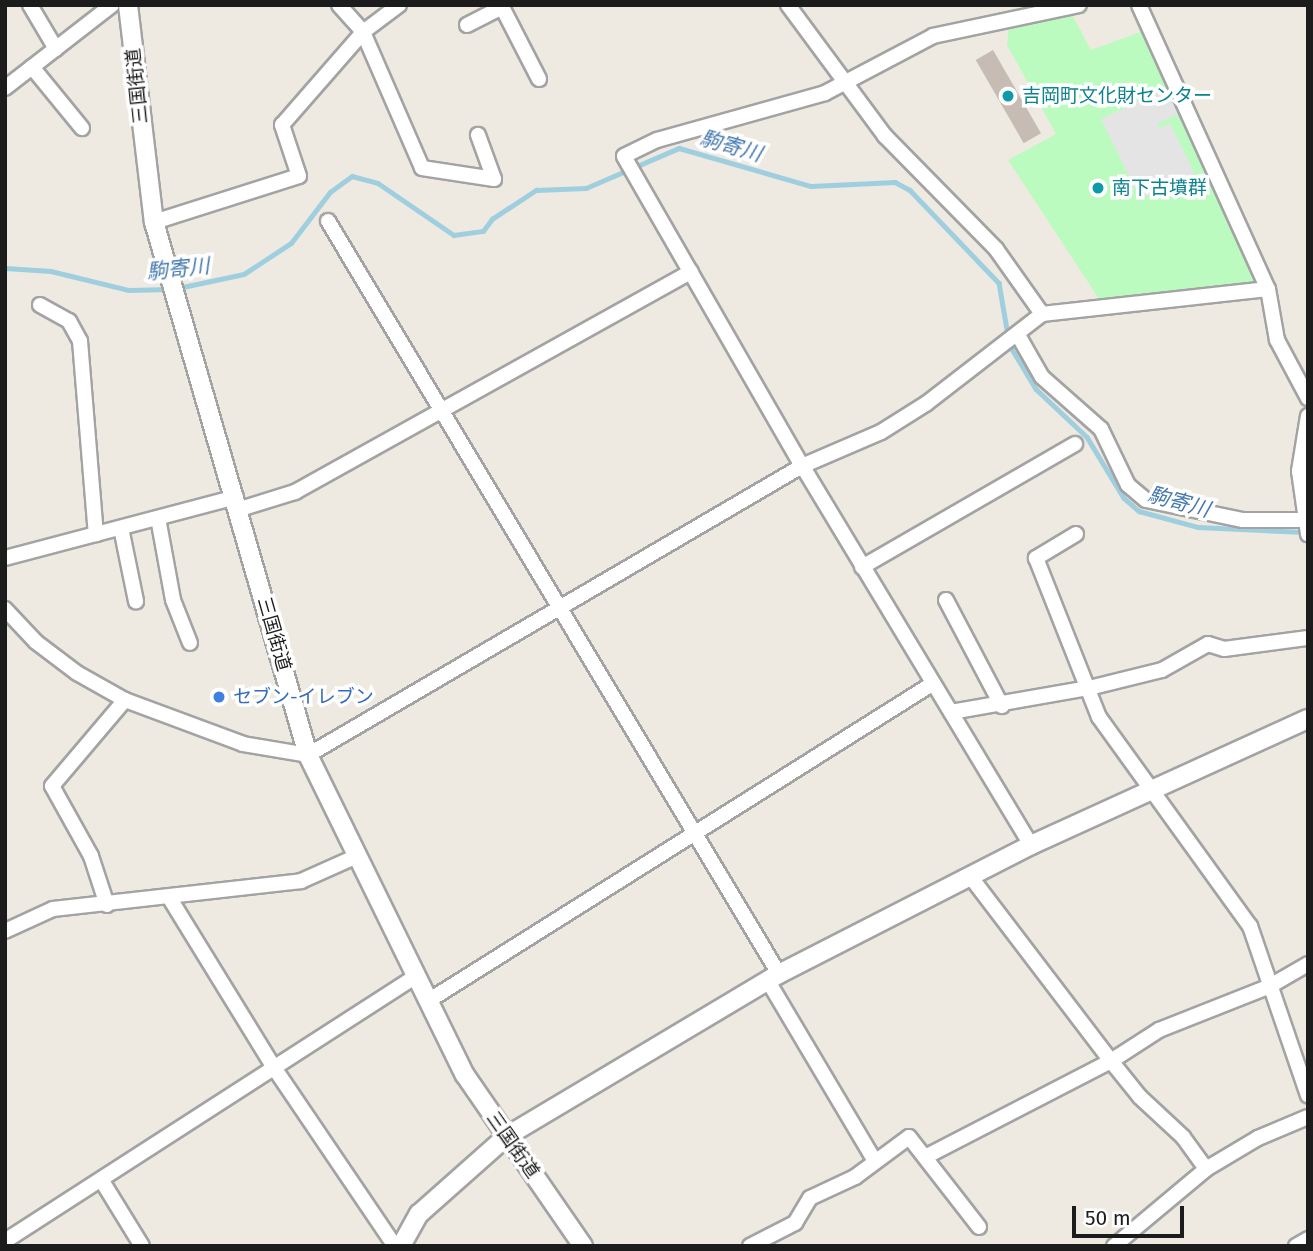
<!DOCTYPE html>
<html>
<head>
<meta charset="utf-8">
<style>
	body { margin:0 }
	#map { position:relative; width:1313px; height:1251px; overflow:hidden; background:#eeeae1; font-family:"Fira Sans","Noto Sans JP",sans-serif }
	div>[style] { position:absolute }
	.park>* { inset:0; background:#bbfbc0 }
	.parking>* { inset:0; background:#e4e4e4 }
	.stream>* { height:4.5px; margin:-2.25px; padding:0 2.25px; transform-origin:2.25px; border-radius:2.25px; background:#9fcfde }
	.building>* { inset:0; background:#c6bcb4; transform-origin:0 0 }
	.roads { filter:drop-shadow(2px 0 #a3a3a3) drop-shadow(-2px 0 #a3a3a3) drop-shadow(0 2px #a3a3a3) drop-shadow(0 -2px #a3a3a3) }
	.minor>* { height:14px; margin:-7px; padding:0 7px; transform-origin:7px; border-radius:7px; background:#fff }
	.tertiary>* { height:18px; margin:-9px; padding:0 9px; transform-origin:9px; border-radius:9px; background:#fff }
	.dots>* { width:19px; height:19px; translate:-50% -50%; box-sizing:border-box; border:4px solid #fff; border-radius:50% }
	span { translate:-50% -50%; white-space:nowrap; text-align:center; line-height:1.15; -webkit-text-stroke:7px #fff; paint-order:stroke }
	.street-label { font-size:19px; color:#1c1c1c }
	.culture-label { font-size:19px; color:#0d838f }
	.left { translate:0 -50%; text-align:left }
	.shop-label { font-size:19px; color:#366cbe }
	.water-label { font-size:21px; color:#4579af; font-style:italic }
	.frame { position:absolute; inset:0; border:7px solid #1c1c1c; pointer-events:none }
	.scale { position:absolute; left:1072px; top:1206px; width:112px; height:32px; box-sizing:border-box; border:4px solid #1c1c1c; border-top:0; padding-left:9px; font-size:21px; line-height:24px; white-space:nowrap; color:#1c1c1c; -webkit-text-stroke:5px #fff; paint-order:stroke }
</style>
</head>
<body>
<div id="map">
	<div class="park">
		<i style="clip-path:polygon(1070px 11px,1091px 50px,1143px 31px,1259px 279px,1256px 285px,1101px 302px,1008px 160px,1056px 134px,1007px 45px,1009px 24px)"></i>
	</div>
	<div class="parking">
		<i style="clip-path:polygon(1169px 87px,1181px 113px,1157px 124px,1160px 128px,1170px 123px,1195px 174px,1140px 199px,1101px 119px)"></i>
	</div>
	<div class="stream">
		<i style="left:5px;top:268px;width:46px;rotate:3.7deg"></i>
		<i style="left:51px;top:271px;width:80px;rotate:13.7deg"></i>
		<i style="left:129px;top:290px;width:41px;rotate:-1.4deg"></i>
		<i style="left:178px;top:288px;width:67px;rotate:-12deg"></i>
		<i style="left:244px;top:274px;width:56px;rotate:-33.4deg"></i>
		<i style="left:291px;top:243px;width:64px;rotate:-52.6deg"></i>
		<i style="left:330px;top:192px;width:27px;rotate:-36deg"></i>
		<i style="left:352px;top:176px;width:27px;rotate:15deg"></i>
		<i style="left:378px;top:183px;width:92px;rotate:34.4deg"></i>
		<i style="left:454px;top:235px;width:29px;rotate:-8deg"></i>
		<i style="left:483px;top:231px;width:15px;rotate:-53deg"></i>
		<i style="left:492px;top:219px;width:53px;rotate:-33.4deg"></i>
		<i style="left:536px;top:190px;width:50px;rotate:-2.3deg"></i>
		<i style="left:586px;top:188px;width:101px;rotate:-23.3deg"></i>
		<i style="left:679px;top:148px;width:137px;rotate:16.1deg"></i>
		<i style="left:811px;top:186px;width:84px;rotate:-2.7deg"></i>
		<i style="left:895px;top:182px;width:17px;rotate:28deg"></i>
		<i style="left:910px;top:190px;width:129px;rotate:46.3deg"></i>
		<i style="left:999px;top:283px;width:53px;rotate:80.2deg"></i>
		<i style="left:1009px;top:344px;width:52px;rotate:59deg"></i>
		<i style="left:1036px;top:389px;width:70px;rotate:43.3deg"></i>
		<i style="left:1087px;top:437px;width:71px;rotate:58.8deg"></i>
		<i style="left:1124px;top:498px;width:20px;rotate:41deg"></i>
		<i style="left:1139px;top:511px;width:61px;rotate:15.2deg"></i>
		<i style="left:1198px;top:527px;width:108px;rotate:2.7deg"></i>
	</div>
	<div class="building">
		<i style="left:993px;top:50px;width:96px;height:20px;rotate:60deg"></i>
	</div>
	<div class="roads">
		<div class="minor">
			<i style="left:30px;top:5px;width:51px;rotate:59.4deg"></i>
			<i style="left:339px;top:5px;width:36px;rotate:48deg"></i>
			<i style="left:363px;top:32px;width:148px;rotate:66.5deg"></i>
			<i style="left:422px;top:168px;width:73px;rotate:8.7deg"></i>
			<i style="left:494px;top:179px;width:47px;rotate:-110deg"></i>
			<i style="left:788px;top:5px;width:163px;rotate:53.5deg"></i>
			<i style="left:885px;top:136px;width:158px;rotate:45.5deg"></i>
			<i style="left:996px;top:249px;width:80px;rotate:54.7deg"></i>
			<i style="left:1139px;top:5px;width:312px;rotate:65.6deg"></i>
			<i style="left:1268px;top:289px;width:52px;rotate:80deg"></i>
			<i style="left:1277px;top:340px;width:66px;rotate:61.9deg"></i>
			<i style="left:467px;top:25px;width:39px;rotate:-27deg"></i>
			<i style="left:502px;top:7px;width:81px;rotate:62.8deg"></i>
			<i style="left:32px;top:67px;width:79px;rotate:50.7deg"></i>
			<i style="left:5px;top:88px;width:135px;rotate:-37.8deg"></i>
			<i style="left:328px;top:221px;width:878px;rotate:59.08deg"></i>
			<i style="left:154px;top:222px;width:152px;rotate:-17.6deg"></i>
			<i style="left:299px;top:176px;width:54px;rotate:-108.4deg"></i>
			<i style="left:282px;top:125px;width:123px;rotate:-48.9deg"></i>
			<i style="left:363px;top:32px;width:45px;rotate:-36.9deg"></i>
			<i style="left:40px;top:305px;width:33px;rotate:29deg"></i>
			<i style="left:69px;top:321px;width:23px;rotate:61deg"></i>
			<i style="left:80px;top:341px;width:194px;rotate:85.3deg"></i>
			<i style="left:1018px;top:335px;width:48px;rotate:60.3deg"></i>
			<i style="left:1042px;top:377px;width:79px;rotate:41.4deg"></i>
			<i style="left:1101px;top:429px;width:62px;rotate:64.3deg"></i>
			<i style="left:1128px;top:485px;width:23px;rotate:40deg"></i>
			<i style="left:1146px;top:500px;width:99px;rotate:11.7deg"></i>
			<i style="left:1243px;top:520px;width:61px"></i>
			<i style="left:1308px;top:416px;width:56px;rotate:99.3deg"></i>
			<i style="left:1299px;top:471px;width:64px;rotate:81.9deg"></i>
			<i style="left:240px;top:509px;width:58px;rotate:-17.2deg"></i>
			<i style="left:295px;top:492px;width:453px;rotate:-29.1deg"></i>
			<i style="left:158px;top:518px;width:83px;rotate:79.6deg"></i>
			<i style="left:173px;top:600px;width:46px;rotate:68.4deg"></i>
			<i style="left:121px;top:528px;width:75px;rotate:78.4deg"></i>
			<i style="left:1076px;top:534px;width:47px;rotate:149deg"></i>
			<i style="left:1036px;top:558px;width:171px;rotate:68.4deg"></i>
			<i style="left:1099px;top:717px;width:258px;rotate:54.2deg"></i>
			<i style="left:1250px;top:926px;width:179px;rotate:71.1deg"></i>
			<i style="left:5px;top:558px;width:239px;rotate:-14.8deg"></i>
			<i style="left:862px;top:567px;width:246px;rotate:-30deg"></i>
			<i style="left:946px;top:600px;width:120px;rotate:62.2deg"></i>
			<i style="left:5px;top:609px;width:45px;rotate:46.8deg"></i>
			<i style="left:36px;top:642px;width:51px;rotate:37.1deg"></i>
			<i style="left:77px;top:673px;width:55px;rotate:29.4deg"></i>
			<i style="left:125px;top:700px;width:126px;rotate:20.4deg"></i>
			<i style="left:243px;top:744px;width:66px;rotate:9.6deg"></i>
			<i style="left:308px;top:755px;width:572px;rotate:-30.33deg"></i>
			<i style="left:802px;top:466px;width:86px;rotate:-23.3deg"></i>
			<i style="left:881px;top:432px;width:54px;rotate:-32.2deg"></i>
			<i style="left:927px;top:403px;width:145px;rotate:-37.7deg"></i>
			<i style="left:1042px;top:314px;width:227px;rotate:-6.3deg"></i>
			<i style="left:951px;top:712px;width:140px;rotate:-9.9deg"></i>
			<i style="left:1089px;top:688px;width:75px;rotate:-13.9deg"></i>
			<i style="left:1162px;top:670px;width:53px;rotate:-29.5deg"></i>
			<i style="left:1208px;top:644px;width:17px;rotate:17deg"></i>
			<i style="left:1224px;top:649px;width:85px;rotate:-7.5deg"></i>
			<i style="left:1031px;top:845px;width:443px;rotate:-121.1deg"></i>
			<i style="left:802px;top:466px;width:357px;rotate:-119.9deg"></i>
			<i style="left:624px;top:156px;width:37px;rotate:-26deg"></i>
			<i style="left:657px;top:140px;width:174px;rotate:-15.6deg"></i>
			<i style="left:825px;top:93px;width:122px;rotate:-27.8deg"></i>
			<i style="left:933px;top:36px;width:149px;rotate:-12deg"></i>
			<i style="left:970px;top:876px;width:233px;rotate:52.7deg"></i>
			<i style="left:1111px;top:1061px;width:46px;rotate:51.1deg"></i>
			<i style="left:1140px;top:1097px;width:59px;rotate:42.9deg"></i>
			<i style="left:1183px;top:1137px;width:39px;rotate:54deg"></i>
			<i style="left:169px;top:897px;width:202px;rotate:58.4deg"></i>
			<i style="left:275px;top:1069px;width:214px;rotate:55.9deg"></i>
			<i style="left:107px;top:905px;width:52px;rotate:-108.1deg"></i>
			<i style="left:91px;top:856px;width:80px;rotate:-119.1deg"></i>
			<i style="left:52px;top:786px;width:113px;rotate:-49.7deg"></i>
			<i style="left:5px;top:931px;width:53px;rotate:-24.6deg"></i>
			<i style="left:53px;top:909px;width:250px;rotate:-6.4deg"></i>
			<i style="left:301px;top:881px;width:59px;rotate:-24deg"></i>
			<i style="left:768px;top:981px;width:209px;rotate:59.3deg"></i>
			<i style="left:428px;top:1001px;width:595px;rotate:-32.17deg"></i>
			<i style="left:927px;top:1156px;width:207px;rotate:-27.3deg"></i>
			<i style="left:1111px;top:1061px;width:57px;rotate:-32.9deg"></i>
			<i style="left:1159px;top:1030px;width:119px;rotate:-21.6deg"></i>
			<i style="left:1270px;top:986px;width:44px;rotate:-30.1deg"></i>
			<i style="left:102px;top:1181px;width:76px;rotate:58.4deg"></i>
			<i style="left:5px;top:1241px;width:489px;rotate:-32.8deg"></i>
			<i style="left:750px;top:1246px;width:51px;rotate:-27.1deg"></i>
			<i style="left:795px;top:1223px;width:29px;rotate:-59deg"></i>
			<i style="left:810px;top:1198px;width:50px;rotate:-25deg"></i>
			<i style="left:855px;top:1177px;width:67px;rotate:-36.5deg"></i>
			<i style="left:909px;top:1137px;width:114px;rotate:52.1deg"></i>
			<i style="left:1114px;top:1246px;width:120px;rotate:-39.9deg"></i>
			<i style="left:1206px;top:1169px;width:61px;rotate:-30.8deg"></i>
			<i style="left:1258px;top:1138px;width:54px;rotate:-22.8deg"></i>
			<i style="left:1296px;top:1246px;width:14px;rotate:-30deg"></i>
		</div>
		<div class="tertiary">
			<i style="left:128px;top:5px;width:219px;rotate:83.2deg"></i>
			<i style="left:154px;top:222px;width:555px;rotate:73.88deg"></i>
			<i style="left:308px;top:755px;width:356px;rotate:63.9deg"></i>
			<i style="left:465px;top:1075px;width:208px;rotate:55.4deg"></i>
			<i style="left:401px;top:1246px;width:37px;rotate:-61deg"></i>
			<i style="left:419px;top:1214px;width:118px;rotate:-41.6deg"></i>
			<i style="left:507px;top:1136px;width:317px;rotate:-30.8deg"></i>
			<i style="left:779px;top:974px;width:283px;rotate:-27.1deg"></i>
			<i style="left:1031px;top:845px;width:304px;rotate:-24.5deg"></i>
		</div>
	</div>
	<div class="dots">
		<i style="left:1008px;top:96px;background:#0f9aa8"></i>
		<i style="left:1098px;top:188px;background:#0f9aa8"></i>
		<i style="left:219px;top:697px;background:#3f7fe0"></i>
	</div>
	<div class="street-label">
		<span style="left:137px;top:86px;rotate:-96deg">三国街道</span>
		<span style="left:274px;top:634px;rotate:74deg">三国街道</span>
		<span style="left:513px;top:1145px;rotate:55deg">三国街道</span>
	</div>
	<div class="culture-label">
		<span class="left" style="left:1022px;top:96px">吉岡町文化財センター</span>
		<span class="left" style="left:1112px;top:188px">南下古墳群</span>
	</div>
	<div class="shop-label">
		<span class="left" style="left:233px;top:697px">セブン-イレブン</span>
	</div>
	<div class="water-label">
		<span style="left:731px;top:146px;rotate:16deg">駒寄川</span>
		<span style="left:178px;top:269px;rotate:-6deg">駒寄川</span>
		<span style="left:1179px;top:502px;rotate:15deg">駒寄川</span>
	</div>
	<div class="frame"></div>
	<div class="scale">50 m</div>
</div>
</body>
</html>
